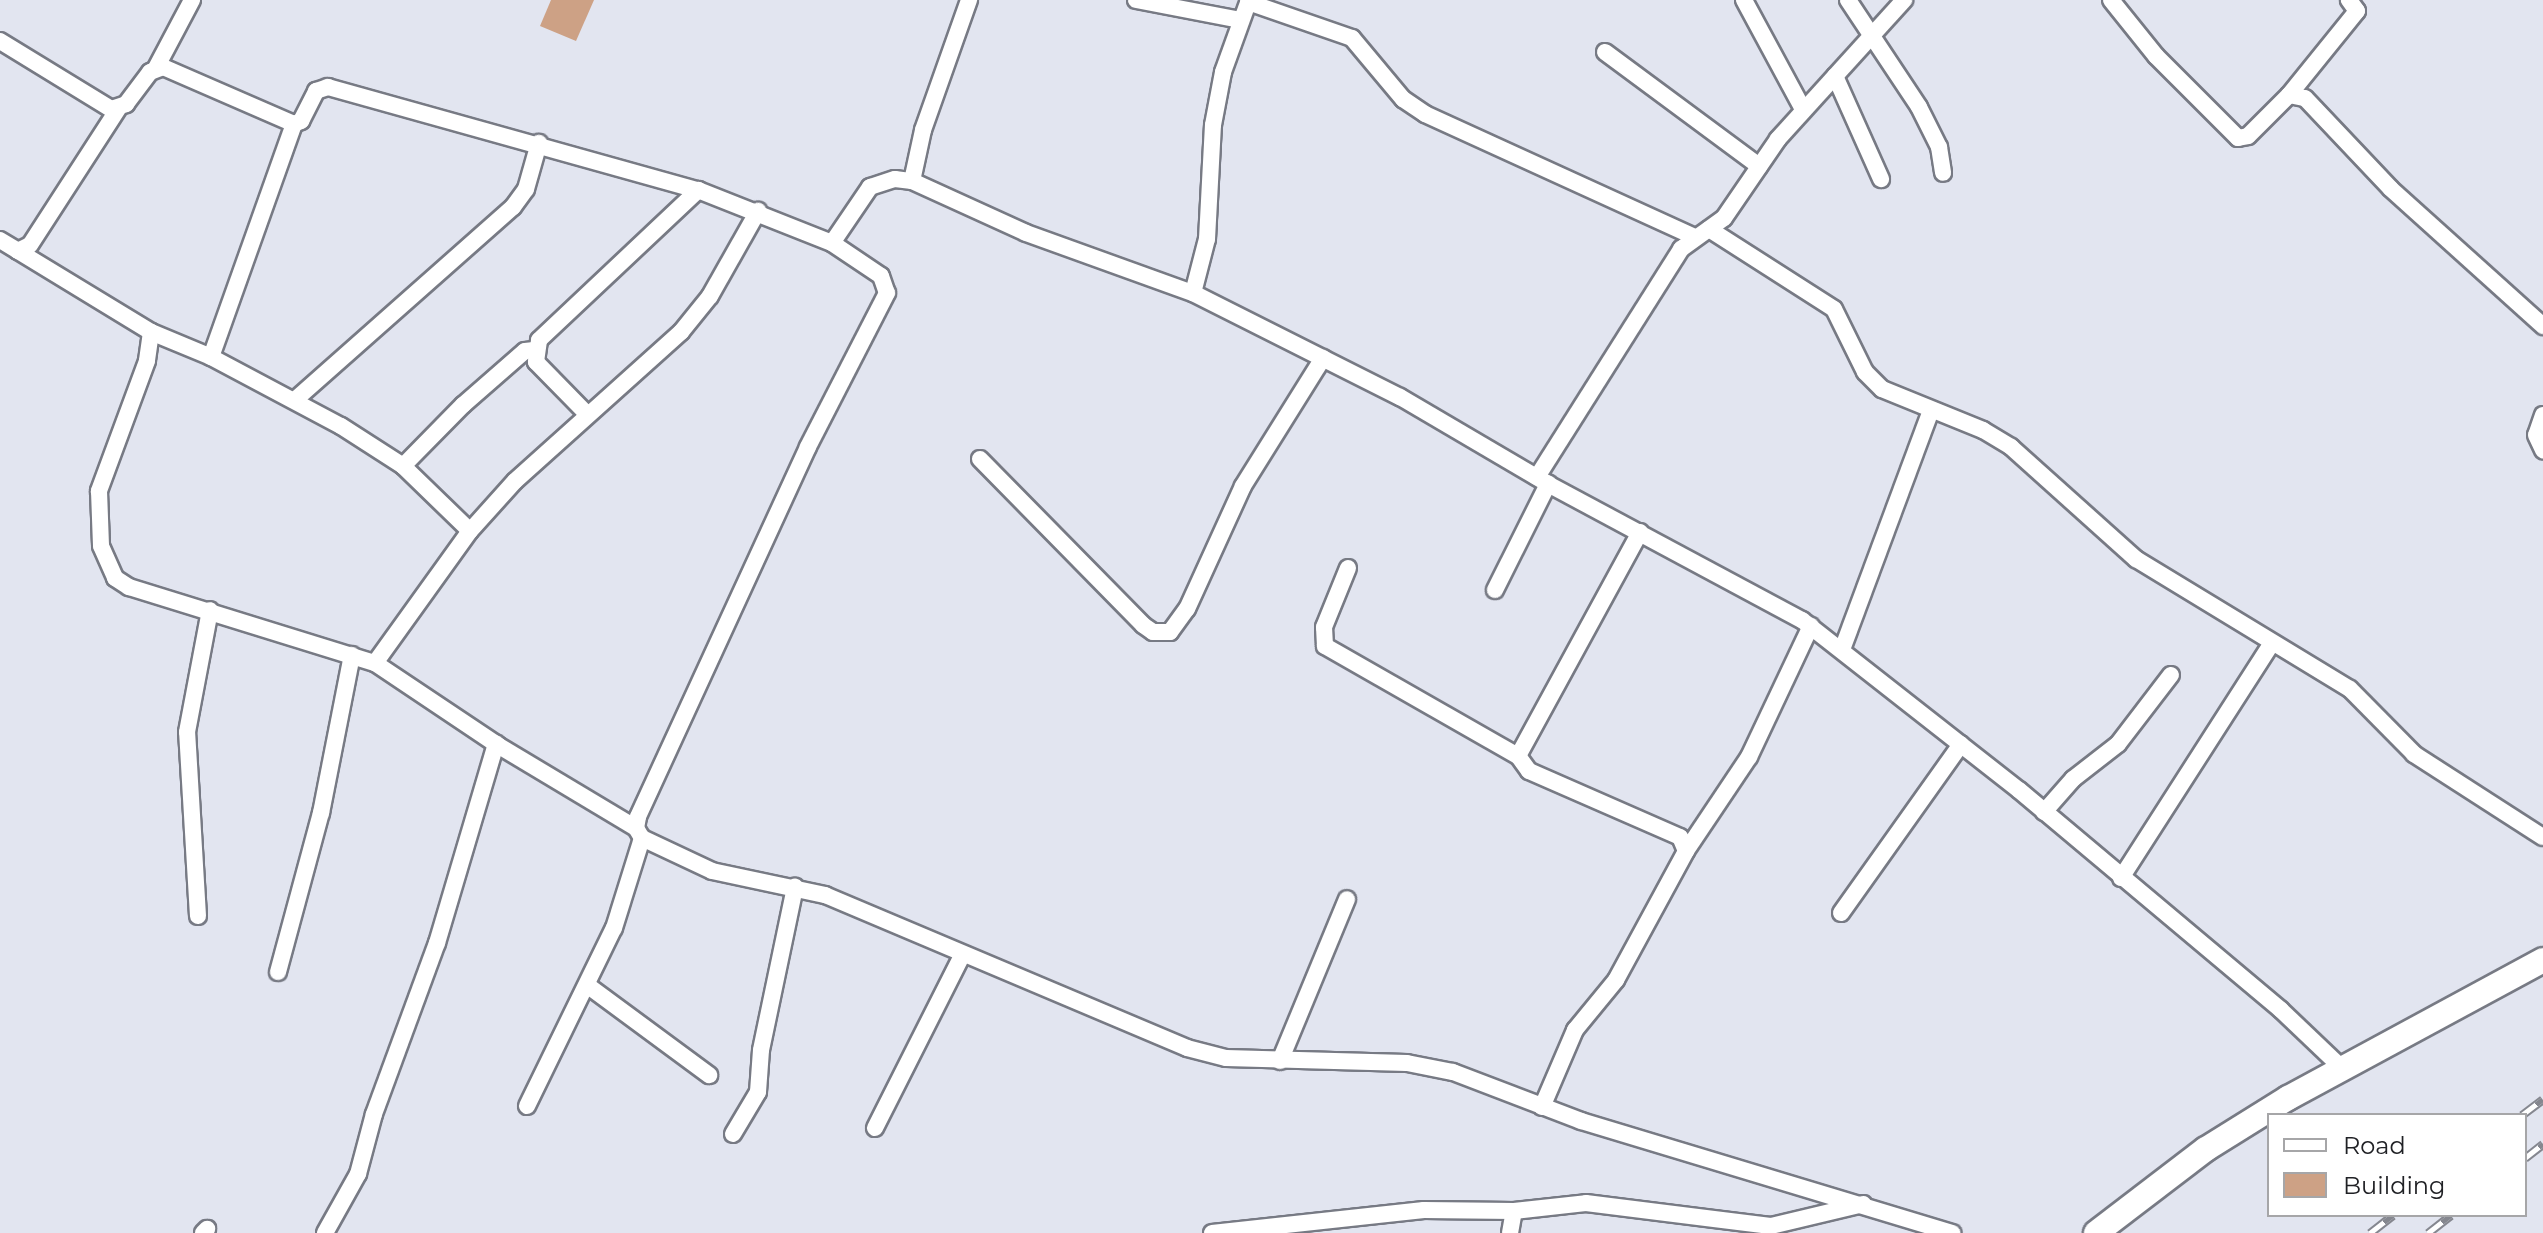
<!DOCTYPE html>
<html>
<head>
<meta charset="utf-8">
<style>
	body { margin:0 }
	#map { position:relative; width:2543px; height:1233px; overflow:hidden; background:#e2e5f0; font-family:Montserrat,sans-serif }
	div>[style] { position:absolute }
	.building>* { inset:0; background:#cda185 }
	.roads { filter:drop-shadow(2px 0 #777a84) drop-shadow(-2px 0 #777a84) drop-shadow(0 2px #777a84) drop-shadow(0 -2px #777a84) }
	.street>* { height:16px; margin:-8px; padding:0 8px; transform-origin:8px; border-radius:8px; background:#fff }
	.secondary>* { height:24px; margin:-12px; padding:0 12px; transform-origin:12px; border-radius:12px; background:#fff }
	.rail>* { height:9px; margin-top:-4.5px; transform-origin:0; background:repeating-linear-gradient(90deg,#fff 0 18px,#85878f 0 36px); box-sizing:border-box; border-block:2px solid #85878f }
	span { translate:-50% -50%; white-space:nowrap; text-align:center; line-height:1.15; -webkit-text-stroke:6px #fff; paint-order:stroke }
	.legend { position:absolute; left:2267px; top:1113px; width:260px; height:104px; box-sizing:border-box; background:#fff; border:2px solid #a6a6a8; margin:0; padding:10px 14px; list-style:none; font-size:24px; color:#202125 }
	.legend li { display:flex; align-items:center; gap:16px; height:40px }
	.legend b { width:40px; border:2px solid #a6a6a8 }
</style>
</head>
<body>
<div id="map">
	<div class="building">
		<i style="clip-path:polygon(551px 0,594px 0,576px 41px,540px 26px)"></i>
	</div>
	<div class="roads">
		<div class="street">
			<i style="left:1136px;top:0;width:107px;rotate:10.8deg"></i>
			<i style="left:1744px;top:0;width:124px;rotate:61.6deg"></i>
			<i style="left:1848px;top:0;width:128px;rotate:56.4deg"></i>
			<i style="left:1919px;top:107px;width:45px;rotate:63.4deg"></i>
			<i style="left:1939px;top:147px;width:26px;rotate:81deg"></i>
			<i style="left:2111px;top:0;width:72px;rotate:51.2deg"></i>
			<i style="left:2156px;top:56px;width:116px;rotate:45deg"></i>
			<i style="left:2238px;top:138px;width:10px;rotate:-11deg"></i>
			<i style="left:2248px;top:136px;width:58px;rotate:-45deg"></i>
			<i style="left:2289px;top:95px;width:16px;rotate:11deg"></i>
			<i style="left:2305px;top:98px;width:125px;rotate:46.6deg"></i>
			<i style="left:2391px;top:189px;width:205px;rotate:42deg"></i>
			<i style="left:1248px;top:2px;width:110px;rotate:19.1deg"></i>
			<i style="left:1352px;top:38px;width:80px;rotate:50.1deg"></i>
			<i style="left:1403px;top:99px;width:27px;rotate:34deg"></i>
			<i style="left:1425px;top:114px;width:294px;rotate:24.5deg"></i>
			<i style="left:0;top:41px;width:130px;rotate:31.5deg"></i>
			<i style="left:111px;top:109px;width:16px;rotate:-18deg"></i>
			<i style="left:126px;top:104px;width:40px;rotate:-53deg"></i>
			<i style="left:150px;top:72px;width:14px;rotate:-21deg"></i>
			<i style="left:163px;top:67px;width:143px;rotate:23.5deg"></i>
			<i style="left:294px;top:124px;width:8px;rotate:-23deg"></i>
			<i style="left:301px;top:121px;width:34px;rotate:-63deg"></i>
			<i style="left:316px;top:91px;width:13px;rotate:-18deg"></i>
			<i style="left:328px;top:87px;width:384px;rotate:15.6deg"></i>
			<i style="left:698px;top:190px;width:144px;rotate:21.6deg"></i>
			<i style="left:832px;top:243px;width:68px;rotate:-55.8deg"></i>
			<i style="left:870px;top:187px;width:26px;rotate:-18deg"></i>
			<i style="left:895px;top:179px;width:17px;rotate:7deg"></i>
			<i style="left:912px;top:181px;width:125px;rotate:24.5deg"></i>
			<i style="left:1026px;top:233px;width:177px;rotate:19.8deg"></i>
			<i style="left:1193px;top:293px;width:232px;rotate:26.7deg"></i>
			<i style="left:1400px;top:397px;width:172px;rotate:30.4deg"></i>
			<i style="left:1548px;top:484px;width:288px;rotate:28.2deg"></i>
			<i style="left:1802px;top:620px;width:276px;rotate:38.1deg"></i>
			<i style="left:2019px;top:790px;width:342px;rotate:40deg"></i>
			<i style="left:2281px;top:1010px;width:87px;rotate:43.6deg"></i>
			<i style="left:1605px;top:52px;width:192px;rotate:36.5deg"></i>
			<i style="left:156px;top:68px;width:77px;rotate:-62.1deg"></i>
			<i style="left:1835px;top:76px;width:113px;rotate:65.9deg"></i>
			<i style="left:2289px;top:95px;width:108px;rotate:-51deg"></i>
			<i style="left:2357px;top:11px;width:14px;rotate:-126deg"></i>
			<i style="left:912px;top:181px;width:52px;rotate:-77.8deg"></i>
			<i style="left:923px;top:130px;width:138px;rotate:-70.5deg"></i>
			<i style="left:1709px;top:229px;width:148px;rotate:32.6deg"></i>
			<i style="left:1834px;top:309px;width:70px;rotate:63.8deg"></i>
			<i style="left:1865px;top:372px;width:24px;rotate:45deg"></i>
			<i style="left:1882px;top:389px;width:109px;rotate:22.1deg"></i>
			<i style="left:1983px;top:430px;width:33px;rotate:31deg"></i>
			<i style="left:2011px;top:447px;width:168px;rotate:41.9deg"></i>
			<i style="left:2136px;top:559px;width:250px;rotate:31.3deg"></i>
			<i style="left:2350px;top:689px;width:91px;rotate:45.4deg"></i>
			<i style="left:2414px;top:754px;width:153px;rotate:32.8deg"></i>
			<i style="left:0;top:240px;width:21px;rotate:31deg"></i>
			<i style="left:18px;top:251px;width:13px;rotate:-27deg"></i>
			<i style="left:30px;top:245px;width:162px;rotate:-57.1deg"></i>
			<i style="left:832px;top:243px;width:59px;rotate:34deg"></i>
			<i style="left:881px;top:276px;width:18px;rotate:71deg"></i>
			<i style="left:887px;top:293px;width:173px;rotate:117.2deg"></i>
			<i style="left:808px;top:447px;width:407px;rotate:114.7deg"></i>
			<i style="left:638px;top:817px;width:11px;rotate:100deg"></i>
			<i style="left:636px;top:828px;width:12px;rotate:59deg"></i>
			<i style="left:642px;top:838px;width:77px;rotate:25.2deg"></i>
			<i style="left:712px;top:871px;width:116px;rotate:12deg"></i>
			<i style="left:825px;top:895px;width:393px;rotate:22.9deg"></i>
			<i style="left:1187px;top:1048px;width:40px;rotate:14.4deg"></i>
			<i style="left:1226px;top:1058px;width:181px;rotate:1.6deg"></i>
			<i style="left:1407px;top:1063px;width:47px;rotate:11.1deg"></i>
			<i style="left:1453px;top:1072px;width:137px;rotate:20.9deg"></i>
			<i style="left:1581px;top:1121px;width:388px;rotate:16.8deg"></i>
			<i style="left:18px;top:251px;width:156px;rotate:31.3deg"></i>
			<i style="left:151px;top:332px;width:29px;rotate:98deg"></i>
			<i style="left:147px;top:361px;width:139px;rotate:110.3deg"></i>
			<i style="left:99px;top:491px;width:55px;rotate:87.9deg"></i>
			<i style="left:101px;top:546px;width:35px;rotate:66deg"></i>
			<i style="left:115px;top:578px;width:17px;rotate:33deg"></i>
			<i style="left:129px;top:587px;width:257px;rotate:17.2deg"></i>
			<i style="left:1193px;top:293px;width:56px;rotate:-75.5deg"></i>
			<i style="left:1207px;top:239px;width:114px;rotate:-87deg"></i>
			<i style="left:1213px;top:125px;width:54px;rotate:-79.3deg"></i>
			<i style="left:1223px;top:72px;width:77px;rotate:-70.1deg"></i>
			<i style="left:151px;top:332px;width:65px;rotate:22.6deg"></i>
			<i style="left:211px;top:357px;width:147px;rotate:28deg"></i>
			<i style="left:341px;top:426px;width:74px;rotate:32.8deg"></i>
			<i style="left:403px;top:466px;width:93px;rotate:44.1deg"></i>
			<i style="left:211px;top:357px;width:247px;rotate:-70.4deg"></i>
			<i style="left:296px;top:399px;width:290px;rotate:-41.5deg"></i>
			<i style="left:513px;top:207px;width:22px;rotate:-54deg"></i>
			<i style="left:526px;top:189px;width:48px;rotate:-74.2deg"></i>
			<i style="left:587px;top:414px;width:73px;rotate:-134.4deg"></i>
			<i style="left:536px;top:362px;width:22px;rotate:-82deg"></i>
			<i style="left:539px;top:340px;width:219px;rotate:-43.3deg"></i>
			<i style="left:2543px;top:415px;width:21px;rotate:109deg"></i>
			<i style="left:2536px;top:435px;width:17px;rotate:65deg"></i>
			<i style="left:980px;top:459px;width:233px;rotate:45.5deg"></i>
			<i style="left:1143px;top:625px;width:12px;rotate:35deg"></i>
			<i style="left:1153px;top:632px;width:17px"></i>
			<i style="left:1170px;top:632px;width:29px;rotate:-54deg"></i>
			<i style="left:1187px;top:609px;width:135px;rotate:-65.5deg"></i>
			<i style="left:1243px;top:486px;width:151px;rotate:-58deg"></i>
			<i style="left:403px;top:466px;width:86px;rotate:-45.5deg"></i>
			<i style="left:463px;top:405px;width:82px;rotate:-41.1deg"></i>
			<i style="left:525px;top:351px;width:9px;rotate:-6deg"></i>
			<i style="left:1537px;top:477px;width:270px;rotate:-57.7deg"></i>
			<i style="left:1681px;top:249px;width:53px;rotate:-35.8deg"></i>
			<i style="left:1724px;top:218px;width:96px;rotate:-55.6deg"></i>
			<i style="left:1778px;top:139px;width:188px;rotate:-47.8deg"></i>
			<i style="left:1348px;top:568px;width:64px;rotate:112.1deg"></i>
			<i style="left:1324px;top:627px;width:19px;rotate:87deg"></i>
			<i style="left:1325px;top:646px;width:222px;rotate:29.7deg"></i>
			<i style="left:1495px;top:590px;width:119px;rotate:-63.4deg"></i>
			<i style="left:1843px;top:647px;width:252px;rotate:-69.6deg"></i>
			<i style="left:2044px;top:812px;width:44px;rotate:-48.7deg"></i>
			<i style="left:2073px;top:779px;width:57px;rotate:-37.9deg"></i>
			<i style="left:2118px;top:744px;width:87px;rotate:-52.5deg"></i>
			<i style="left:636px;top:828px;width:160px;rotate:-149.1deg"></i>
			<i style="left:499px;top:746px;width:149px;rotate:-146.2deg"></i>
			<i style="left:375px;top:663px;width:163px;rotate:-54.3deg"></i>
			<i style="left:470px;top:531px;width:67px;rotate:-48deg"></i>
			<i style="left:515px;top:481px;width:223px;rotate:-41.9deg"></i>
			<i style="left:681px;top:332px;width:46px;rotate:-51.1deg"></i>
			<i style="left:710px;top:296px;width:98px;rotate:-60.5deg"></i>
			<i style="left:1686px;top:851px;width:113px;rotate:-56.2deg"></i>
			<i style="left:1749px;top:757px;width:145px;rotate:-64.7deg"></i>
			<i style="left:2121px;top:878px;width:278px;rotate:-57.3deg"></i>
			<i style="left:1841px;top:913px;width:207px;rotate:-54.6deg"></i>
			<i style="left:198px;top:916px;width:184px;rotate:-93.4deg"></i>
			<i style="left:187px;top:732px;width:124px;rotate:-79.3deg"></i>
			<i style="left:278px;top:972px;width:165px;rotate:-74.9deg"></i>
			<i style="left:321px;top:813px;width:161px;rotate:-78.9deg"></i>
			<i style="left:587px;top:985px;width:152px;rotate:36.4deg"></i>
			<i style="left:1280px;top:1061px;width:175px;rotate:-67.5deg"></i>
			<i style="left:527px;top:1106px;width:198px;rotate:-64deg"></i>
			<i style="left:614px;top:928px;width:94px;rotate:-72.7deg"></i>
			<i style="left:1542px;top:1107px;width:84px;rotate:-66.8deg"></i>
			<i style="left:1575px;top:1030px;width:65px;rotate:-50.6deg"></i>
			<i style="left:1616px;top:980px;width:147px;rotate:-61.5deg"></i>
			<i style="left:1686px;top:851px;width:15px;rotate:-113deg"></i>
			<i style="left:1680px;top:837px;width:165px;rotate:-156.4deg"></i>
			<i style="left:1529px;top:771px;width:19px;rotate:-126deg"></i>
			<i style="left:1518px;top:756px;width:255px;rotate:-61.4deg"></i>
			<i style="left:875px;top:1128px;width:193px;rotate:-63.2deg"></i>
			<i style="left:733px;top:1134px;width:49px;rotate:-59.2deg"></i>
			<i style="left:758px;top:1092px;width:42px;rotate:-85.9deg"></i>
			<i style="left:761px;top:1050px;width:167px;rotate:-78.2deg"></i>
			<i style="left:203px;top:1233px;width:6px;rotate:-45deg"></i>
			<i style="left:325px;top:1233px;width:68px;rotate:-60.8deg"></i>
			<i style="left:358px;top:1174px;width:62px;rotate:-75.1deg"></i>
			<i style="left:374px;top:1114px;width:182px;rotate:-69.8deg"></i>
			<i style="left:437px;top:943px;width:208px;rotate:-73.5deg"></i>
			<i style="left:1212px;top:1233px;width:213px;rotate:-6.2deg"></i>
			<i style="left:1424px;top:1210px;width:90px;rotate:0.6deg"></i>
			<i style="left:1514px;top:1211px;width:72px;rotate:-6.3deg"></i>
			<i style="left:1586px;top:1203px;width:186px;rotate:7.1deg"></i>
			<i style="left:1771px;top:1226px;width:95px;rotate:-13.4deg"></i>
			<i style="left:1510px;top:1233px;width:22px;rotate:-80deg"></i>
		</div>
		<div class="secondary">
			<i style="left:2096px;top:1233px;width:138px;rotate:-37.4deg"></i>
			<i style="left:2206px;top:1149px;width:97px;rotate:-31.9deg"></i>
			<i style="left:2288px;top:1098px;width:290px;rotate:-28.4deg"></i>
		</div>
	</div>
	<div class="rail">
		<i style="left:2522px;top:1115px;width:26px;rotate:-37deg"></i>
		<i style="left:2525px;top:1158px;width:23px;rotate:-38deg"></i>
		<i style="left:2370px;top:1233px;width:29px;rotate:-38deg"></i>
		<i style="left:2428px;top:1233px;width:29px;rotate:-38deg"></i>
	</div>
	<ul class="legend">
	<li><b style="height:10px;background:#fff"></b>Road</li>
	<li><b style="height:22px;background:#cda185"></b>Building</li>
	</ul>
</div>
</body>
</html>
